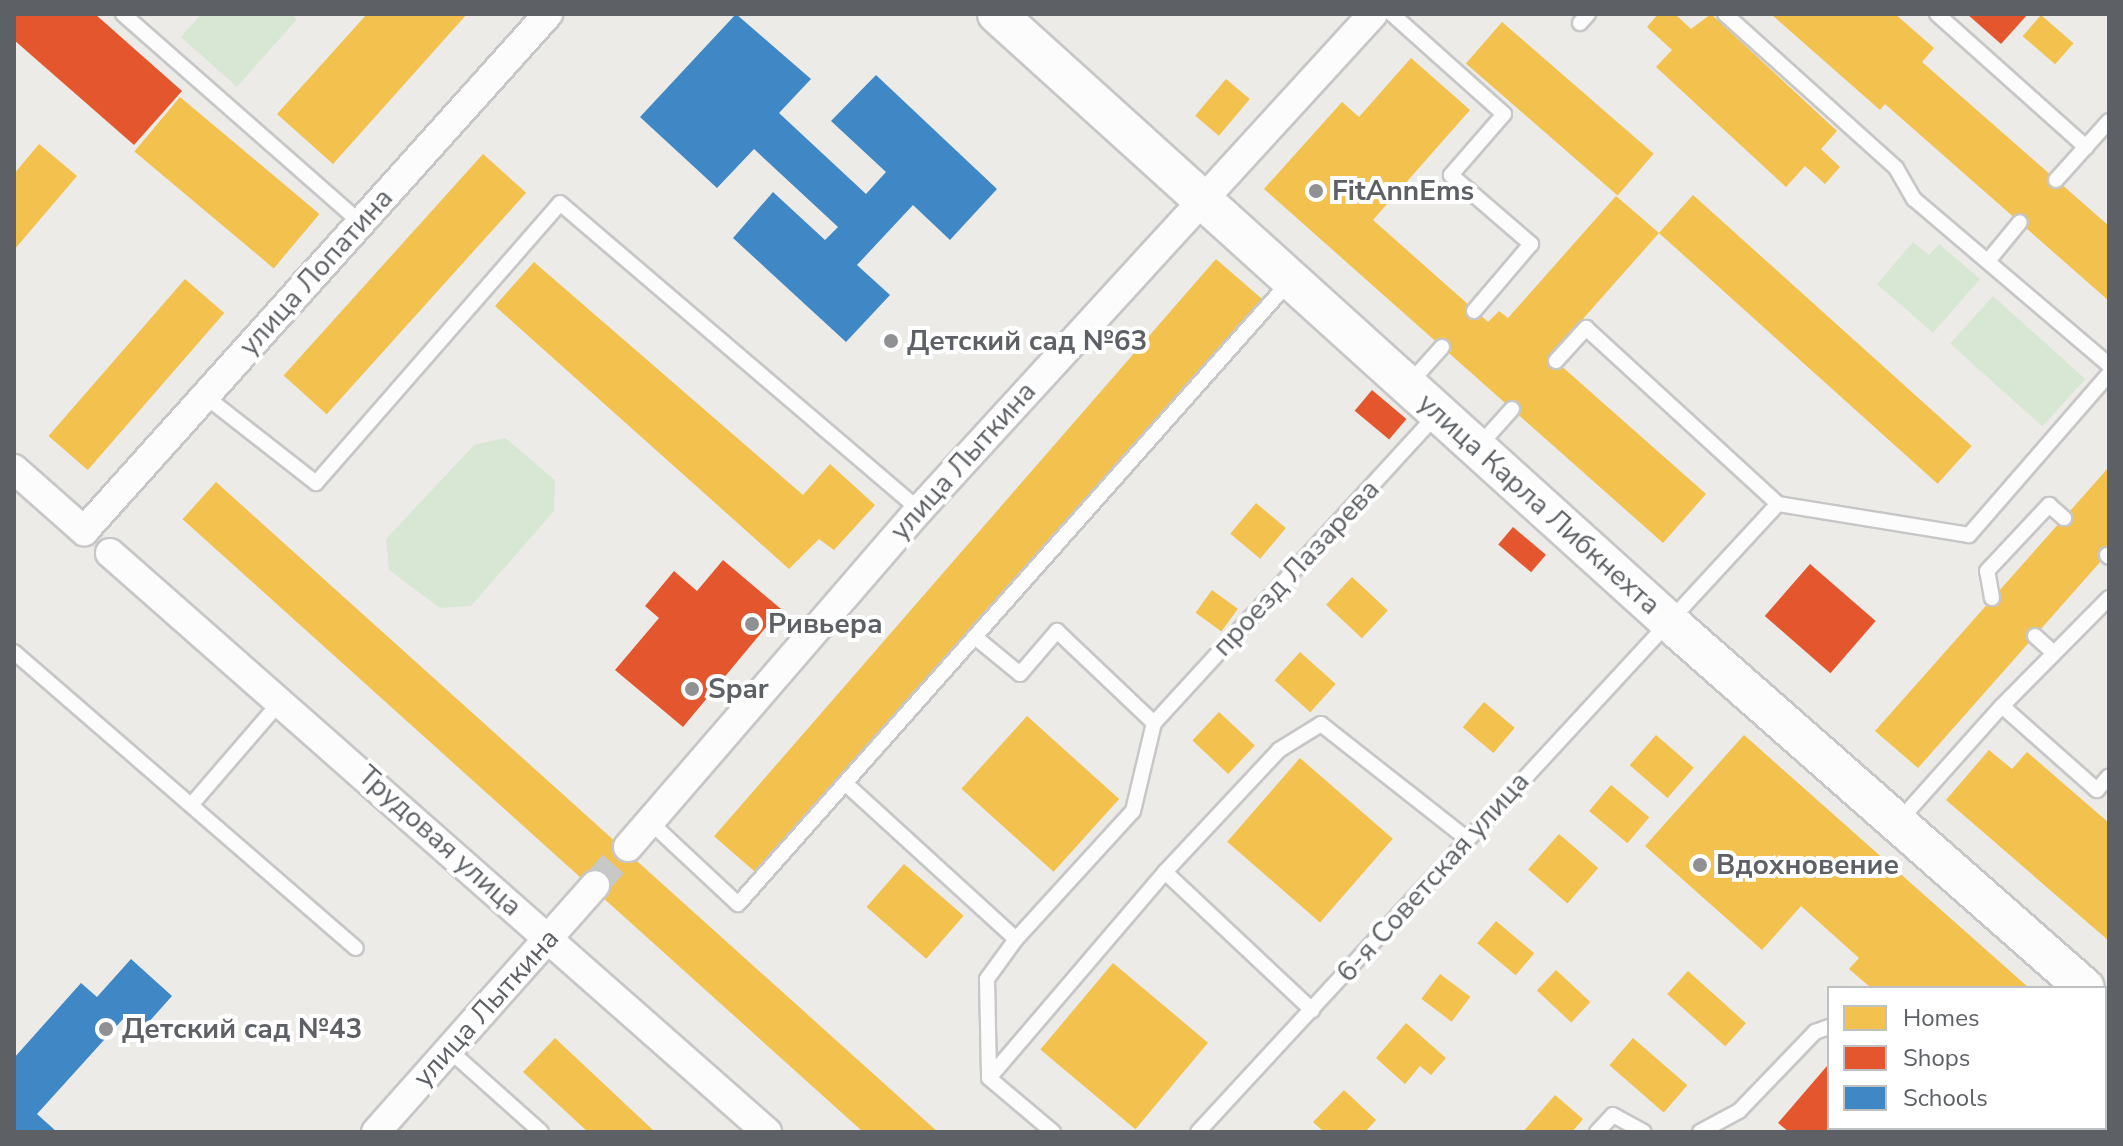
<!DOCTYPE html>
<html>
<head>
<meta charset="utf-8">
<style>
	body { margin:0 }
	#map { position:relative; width:2123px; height:1146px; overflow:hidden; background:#ecebe8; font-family:"Nunito Sans",sans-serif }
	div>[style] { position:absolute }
	.green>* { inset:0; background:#d7e7d4; transform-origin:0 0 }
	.homes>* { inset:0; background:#f2c14e; transform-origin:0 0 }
	.shops>* { inset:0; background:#e4572e; transform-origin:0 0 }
	.schools>* { inset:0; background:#3f88c5 }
	.street-tunnel>* { height:28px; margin-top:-14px; transform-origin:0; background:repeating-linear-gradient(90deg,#c8c8c7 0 28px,transparent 0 42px) }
	.roads { filter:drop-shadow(2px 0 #c7c7c7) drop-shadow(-2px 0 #c7c7c7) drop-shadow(0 2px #c7c7c7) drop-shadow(0 -2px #c7c7c7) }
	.lane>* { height:14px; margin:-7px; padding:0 7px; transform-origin:7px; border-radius:7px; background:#fcfcfc }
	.street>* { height:28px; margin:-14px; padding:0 14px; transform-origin:14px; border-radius:14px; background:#fcfcfc }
	.secondary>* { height:38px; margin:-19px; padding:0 19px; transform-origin:19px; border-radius:19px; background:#fcfcfc }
	.dots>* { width:22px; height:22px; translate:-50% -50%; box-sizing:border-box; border:4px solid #fff; border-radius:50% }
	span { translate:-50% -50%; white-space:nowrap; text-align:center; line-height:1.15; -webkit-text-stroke:8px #fff; paint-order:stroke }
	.poi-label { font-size:28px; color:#5d6165; font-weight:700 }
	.left { translate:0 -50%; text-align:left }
	.street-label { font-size:28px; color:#5d6165 }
	.frame { position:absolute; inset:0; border:16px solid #5d6165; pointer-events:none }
	.legend { position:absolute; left:1827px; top:986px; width:280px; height:144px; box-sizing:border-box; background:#fff; border:2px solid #bec0c1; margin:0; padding:10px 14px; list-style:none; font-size:24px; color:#5d6165 }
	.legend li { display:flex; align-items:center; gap:16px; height:40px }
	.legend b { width:40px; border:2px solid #bec0c1 }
</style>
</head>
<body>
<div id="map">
	<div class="green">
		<i style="clip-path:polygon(201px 14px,291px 14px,297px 19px,237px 87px,181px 37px)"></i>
		<i style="clip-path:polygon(1913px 242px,1929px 255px,1939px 244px,1980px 279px,1933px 333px,1877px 284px)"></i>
		<i style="left:1993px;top:296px;width:124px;height:64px;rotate:42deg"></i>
		<i style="clip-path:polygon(505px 438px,555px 480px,554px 511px,471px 606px,440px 608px,389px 570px,386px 539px,474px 445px)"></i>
	</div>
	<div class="homes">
		<i style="clip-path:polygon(367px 14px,467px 14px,333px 164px,277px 114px)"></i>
		<i style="clip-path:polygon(1658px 14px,1675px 14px,1691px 29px,1711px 14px,1837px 131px,1821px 149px,1840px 167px,1825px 184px,1805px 166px,1786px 187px,1656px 67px,1672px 50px,1647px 27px)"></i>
		<i style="clip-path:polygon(1771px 14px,1895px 14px,1934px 48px,1922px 62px,2109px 226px,2109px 301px,1885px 104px,1880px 110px)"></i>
		<i style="left:2041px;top:15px;width:43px;height:28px;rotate:41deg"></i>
		<i style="left:1502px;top:22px;width:201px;height:55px;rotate:41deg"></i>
		<i style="clip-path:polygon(1411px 58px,1470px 110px,1373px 220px,1488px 322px,1499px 311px,1508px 318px,1616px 196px,1659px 233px,1550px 356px,1706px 494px,1663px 543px,1264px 189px,1342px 102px,1359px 117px)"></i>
		<i style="left:1226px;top:79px;width:31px;height:48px;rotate:40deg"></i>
		<i style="left:180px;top:97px;width:182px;height:71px;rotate:40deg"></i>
		<i style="clip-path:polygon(39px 144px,77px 176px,14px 250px,14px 174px)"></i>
		<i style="left:483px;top:154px;width:58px;height:298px;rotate:42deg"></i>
		<i style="left:1693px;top:195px;width:375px;height:51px;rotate:42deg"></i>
		<i style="left:1216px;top:259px;width:64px;height:765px;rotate:41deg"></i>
		<i style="clip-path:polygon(534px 262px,803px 495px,830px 464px,875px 505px,834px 550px,819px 539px,789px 569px,495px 306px)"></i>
		<i style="left:185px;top:279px;width:52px;height:208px;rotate:41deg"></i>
		<i style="clip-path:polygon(2109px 467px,2109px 552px,1918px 768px,1875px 731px)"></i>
		<i style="left:216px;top:482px;width:980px;height:50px;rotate:42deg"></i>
		<i style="left:1256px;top:503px;width:39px;height:40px;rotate:40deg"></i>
		<i style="left:1352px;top:577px;width:49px;height:38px;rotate:43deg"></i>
		<i style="left:1212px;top:590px;width:32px;height:28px;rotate:36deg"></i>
		<i style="left:1300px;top:652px;width:48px;height:38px;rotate:42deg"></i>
		<i style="left:1484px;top:702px;width:40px;height:33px;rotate:40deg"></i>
		<i style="left:1219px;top:712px;width:49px;height:39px;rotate:43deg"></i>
		<i style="left:1027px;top:716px;width:124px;height:98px;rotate:42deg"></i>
		<i style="left:1656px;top:735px;width:50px;height:40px;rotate:41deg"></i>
		<i style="clip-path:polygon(1744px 735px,2029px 988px,1871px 988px,1849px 969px,1859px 958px,1801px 906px,1762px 950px,1645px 846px)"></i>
		<i style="clip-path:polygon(1989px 750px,2012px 769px,2027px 752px,2109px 823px,2109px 941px,1946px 800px)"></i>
		<i style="left:1300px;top:758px;width:123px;height:111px;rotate:41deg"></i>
		<i style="left:1611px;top:785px;width:50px;height:34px;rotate:40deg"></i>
		<i style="left:1559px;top:834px;width:52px;height:47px;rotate:41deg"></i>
		<i style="left:904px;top:864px;width:79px;height:57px;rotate:41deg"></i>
		<i style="left:1496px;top:921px;width:50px;height:29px;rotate:40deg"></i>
		<i style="left:1113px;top:963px;width:124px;height:113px;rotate:40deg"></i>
		<i style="left:1556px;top:970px;width:47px;height:28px;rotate:43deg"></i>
		<i style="left:1688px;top:971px;width:78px;height:31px;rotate:42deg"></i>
		<i style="left:1440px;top:974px;width:38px;height:31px;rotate:37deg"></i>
		<i style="clip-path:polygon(1406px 1023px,1446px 1058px,1431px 1075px,1420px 1066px,1405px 1084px,1376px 1058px)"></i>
		<i style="clip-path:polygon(555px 1038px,655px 1132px,588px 1132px,523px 1072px)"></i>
		<i style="left:1633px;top:1038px;width:72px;height:36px;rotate:41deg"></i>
		<i style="clip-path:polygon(1344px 1090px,1376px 1120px,1365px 1132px,1324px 1132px,1313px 1122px)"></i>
		<i style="clip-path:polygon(1555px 1095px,1583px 1119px,1572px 1132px,1523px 1132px)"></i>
	</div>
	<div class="shops">
		<i style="clip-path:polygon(14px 14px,95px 14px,182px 91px,134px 145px,14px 40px)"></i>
		<i style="clip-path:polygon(1967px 14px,2028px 14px,2001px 44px)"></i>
		<i style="left:1372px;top:390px;width:45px;height:27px;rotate:40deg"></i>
		<i style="left:1513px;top:527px;width:43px;height:23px;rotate:40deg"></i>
		<i style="clip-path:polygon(723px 560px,781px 609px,683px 727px,615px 670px,659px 618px,645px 606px,674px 571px,697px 591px)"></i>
		<i style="left:1810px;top:564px;width:87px;height:69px;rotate:41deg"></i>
		<i style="clip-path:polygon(1827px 1066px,1829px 1128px,1896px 1128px,1893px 1132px,1789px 1132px,1778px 1123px)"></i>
	</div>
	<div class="schools">
		<i style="clip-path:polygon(736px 14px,811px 79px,779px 113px,866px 194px,886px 172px,831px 121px,876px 75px,997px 189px,950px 240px,913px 205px,857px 265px,890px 295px,846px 342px,733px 238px,773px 192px,825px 240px,838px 227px,754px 149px,717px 188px,640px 117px)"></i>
		<i style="clip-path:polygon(131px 959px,172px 996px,139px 1033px,123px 1019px,37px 1114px,57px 1132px,14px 1132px,14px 1058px,81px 983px,97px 997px)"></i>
	</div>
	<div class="street-tunnel">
		<i style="left:595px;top:885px;width:50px;rotate:-49deg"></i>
	</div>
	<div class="roads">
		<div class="lane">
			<i style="left:123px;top:14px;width:315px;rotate:41.3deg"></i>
			<i style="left:1392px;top:14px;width:150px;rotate:41.8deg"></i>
			<i style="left:1504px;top:114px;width:81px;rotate:131deg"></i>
			<i style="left:1451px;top:175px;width:106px;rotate:40.8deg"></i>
			<i style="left:1531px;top:244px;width:88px;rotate:130.4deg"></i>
			<i style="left:1725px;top:14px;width:230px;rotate:42deg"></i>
			<i style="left:1896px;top:168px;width:36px;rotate:60deg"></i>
			<i style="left:1914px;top:199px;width:256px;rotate:40.4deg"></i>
			<i style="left:1937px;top:14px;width:200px;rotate:41.8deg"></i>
			<i style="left:1580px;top:23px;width:12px;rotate:-48deg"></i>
			<i style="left:2056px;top:180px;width:79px;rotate:-48.1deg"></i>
			<i style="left:1988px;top:261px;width:50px;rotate:-50.6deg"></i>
			<i style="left:1556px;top:361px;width:45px;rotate:-47.7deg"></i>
			<i style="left:1586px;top:328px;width:260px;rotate:42.5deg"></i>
			<i style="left:1408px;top:385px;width:51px;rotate:-48.2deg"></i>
			<i style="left:205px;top:396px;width:141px;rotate:38.1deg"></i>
			<i style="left:316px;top:483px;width:371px;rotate:-48.9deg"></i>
			<i style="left:560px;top:203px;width:472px;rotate:40.5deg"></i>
			<i style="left:1478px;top:447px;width:51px;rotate:-48.2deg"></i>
			<i style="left:2107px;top:555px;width:3px;rotate:45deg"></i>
			<i style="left:1992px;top:598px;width:27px;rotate:-100deg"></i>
			<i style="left:1987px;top:571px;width:91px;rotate:-46.8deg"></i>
			<i style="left:2049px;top:505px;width:20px;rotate:41deg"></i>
			<i style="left:2035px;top:636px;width:25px;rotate:42deg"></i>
			<i style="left:975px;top:637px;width:58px;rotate:39.4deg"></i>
			<i style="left:1020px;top:674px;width:57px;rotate:-49.3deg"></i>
			<i style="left:1057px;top:631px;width:134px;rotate:43.5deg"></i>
			<i style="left:14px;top:652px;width:452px;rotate:40.9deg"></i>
			<i style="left:2002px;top:706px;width:152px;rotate:-45.3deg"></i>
			<i style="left:845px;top:783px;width:231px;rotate:42.4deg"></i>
			<i style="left:1016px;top:939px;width:173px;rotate:-47.6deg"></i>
			<i style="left:1133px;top:811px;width:90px;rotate:-76.6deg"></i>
			<i style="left:1154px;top:723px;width:420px;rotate:-47.5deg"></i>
			<i style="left:192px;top:804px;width:136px;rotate:-49.2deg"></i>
			<i style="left:1899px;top:821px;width:154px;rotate:-48.2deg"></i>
			<i style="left:2002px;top:706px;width:127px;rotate:41.5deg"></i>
			<i style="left:2097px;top:790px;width:18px;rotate:-49deg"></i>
			<i style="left:650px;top:822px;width:120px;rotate:43deg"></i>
			<i style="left:738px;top:904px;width:831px;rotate:-48.46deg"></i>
			<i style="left:1165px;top:872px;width:202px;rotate:43.2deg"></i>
			<i style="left:1016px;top:939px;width:49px;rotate:125.9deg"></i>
			<i style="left:987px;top:979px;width:99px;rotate:88.8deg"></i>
			<i style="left:989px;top:1078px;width:271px;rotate:-49.5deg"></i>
			<i style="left:1165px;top:872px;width:167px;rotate:-46.9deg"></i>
			<i style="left:1279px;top:750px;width:49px;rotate:-31.8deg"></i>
			<i style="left:1321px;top:724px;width:186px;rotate:38.2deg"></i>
			<i style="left:449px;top:1050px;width:123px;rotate:41.7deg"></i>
			<i style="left:989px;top:1078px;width:84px;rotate:40.2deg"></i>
			<i style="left:1956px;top:1128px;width:6px;rotate:39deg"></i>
			<i style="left:1198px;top:1132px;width:855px;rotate:-47.28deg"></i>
			<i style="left:1778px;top:504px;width:193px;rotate:9.2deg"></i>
			<i style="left:1969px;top:535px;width:213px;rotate:-49deg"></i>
			<i style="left:1597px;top:1132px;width:23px;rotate:-47deg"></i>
			<i style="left:1613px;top:1115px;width:35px;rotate:29deg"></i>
			<i style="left:1700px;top:1132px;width:44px;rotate:-28.3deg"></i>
			<i style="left:1739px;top:1111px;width:110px;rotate:-46.1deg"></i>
			<i style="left:1815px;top:1032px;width:15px;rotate:-20deg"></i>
		</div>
		<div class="street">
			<i style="left:14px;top:469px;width:94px;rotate:41.5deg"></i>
			<i style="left:84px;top:531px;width:695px;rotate:-48.09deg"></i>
			<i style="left:110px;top:553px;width:876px;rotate:41.39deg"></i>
			<i style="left:628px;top:847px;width:445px;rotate:-49.2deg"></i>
			<i style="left:919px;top:510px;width:672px;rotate:-47.53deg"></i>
			<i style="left:376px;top:1132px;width:330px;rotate:-48.4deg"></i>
		</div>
		<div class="secondary">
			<i style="left:997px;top:14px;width:902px;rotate:42.12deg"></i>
			<i style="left:1666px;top:619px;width:558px;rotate:41.37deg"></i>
			<i style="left:2105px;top:1049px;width:6px;rotate:-51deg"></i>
			<i style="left:2027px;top:1132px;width:6px;rotate:-45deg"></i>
		</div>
	</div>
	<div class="dots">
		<i style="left:1316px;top:191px;background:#8f9193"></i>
		<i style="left:891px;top:341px;background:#8f9193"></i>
		<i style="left:752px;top:624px;background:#8f9193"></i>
		<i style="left:692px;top:689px;background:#8f9193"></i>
		<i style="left:1700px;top:865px;background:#8f9193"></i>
		<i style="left:106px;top:1029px;background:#8f9193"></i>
	</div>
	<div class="poi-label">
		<span class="left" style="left:1332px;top:191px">FitAnnEms</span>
		<span class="left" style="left:907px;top:341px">Детский сад №63</span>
		<span class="left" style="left:768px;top:624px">Ривьера</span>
		<span class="left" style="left:708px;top:689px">Spar</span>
		<span class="left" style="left:1716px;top:865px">Вдохновение</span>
		<span class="left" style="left:122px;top:1029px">Детский сад №43</span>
	</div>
	<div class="street-label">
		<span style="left:316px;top:272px;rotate:-48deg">улица Лопатина</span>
		<span style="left:963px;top:461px;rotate:-48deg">улица Лыткина</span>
		<span style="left:1539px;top:504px;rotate:42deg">улица Карла Либкнехта</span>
		<span style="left:1296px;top:568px;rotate:-47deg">проезд Лазарева</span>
		<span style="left:440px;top:841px;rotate:42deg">Трудовая улица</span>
		<span style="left:1433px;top:877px;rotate:-48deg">6-я Советская улица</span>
		<span style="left:486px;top:1008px;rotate:-48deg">улица Лыткина</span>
	</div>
	<div class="frame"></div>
	<ul class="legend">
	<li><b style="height:22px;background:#f2c14e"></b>Homes</li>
	<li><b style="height:22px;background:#e4572e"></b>Shops</li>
	<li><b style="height:22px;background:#3f88c5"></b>Schools</li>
	</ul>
</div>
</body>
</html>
